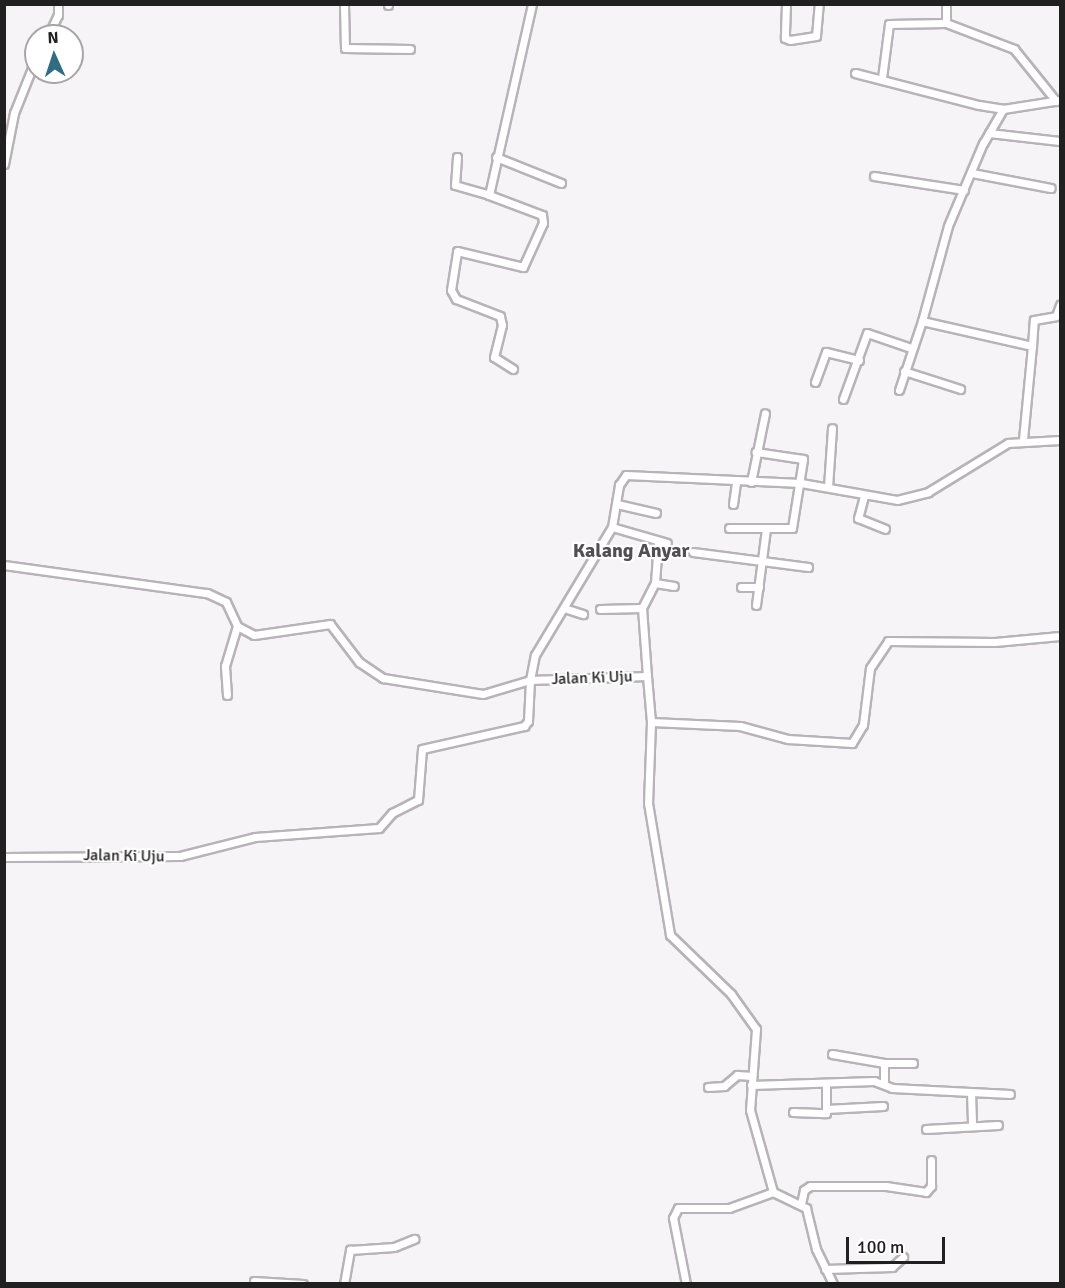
<!DOCTYPE html>
<html>
<head>
<meta charset="utf-8">
<style>
	body { margin:0 }
	#map { position:relative; width:1065px; height:1288px; overflow:hidden; background:#f7f4f8; font-family:Signika,sans-serif }
	div>[style] { position:absolute }
	.roads { filter:drop-shadow(2px 0 #b7b3b7) drop-shadow(-2px 0 #b7b3b7) drop-shadow(0 2px #b7b3b7) drop-shadow(0 -2px #b7b3b7) }
	.minor>* { height:7px; margin:-3.5px; padding:0 3.5px; transform-origin:3.5px; border-radius:3.5px; background:#fff }
	span { translate:-50% -50%; white-space:nowrap; text-align:center; line-height:1.15; -webkit-text-stroke:4.5px #fff; paint-order:stroke }
	.street-label { font-size:16px; color:#212021 }
	.quarter-label { font-size:20px; color:#524f52; font-weight:700 }
	.frame { position:absolute; inset:0; border:6px solid #212021; pointer-events:none }
	.north { position:absolute; left:24px; top:24px; width:60px; height:60px; box-sizing:border-box; background:#fff; border:2px solid #a6a6a6; border-radius:50%; rotate:357deg; font-size:16px; font-weight:700; line-height:24px; text-align:center; color:#212021 }
	.north::after { content:''; display:block; margin:auto; width:21px; height:27px; background:#316b84; clip-path:polygon(50% 0,100% 100%,50% 72%,0 100%) }
	.scale { position:absolute; left:846px; top:1237px; width:99px; height:27px; box-sizing:border-box; border:3px solid #212021; border-top:0; padding-left:8px; font-size:18px; line-height:21px; white-space:nowrap; color:#212021; -webkit-text-stroke:4px #fff; paint-order:stroke }
</style>
</head>
<body>
<div id="map">
	<div class="roads">
		<div class="minor">
			<i style="left:344px;top:4px;width:44px;rotate:88.7deg"></i>
			<i style="left:345px;top:48px;width:65px;rotate:0.9deg"></i>
			<i style="left:786px;top:4px;width:34px;rotate:92deg"></i>
			<i style="left:785px;top:38px;width:5px;rotate:22deg"></i>
			<i style="left:790px;top:40px;width:26px;rotate:-9deg"></i>
			<i style="left:816px;top:36px;width:32px;rotate:-85deg"></i>
			<i style="left:946px;top:4px;width:19px;rotate:90deg"></i>
			<i style="left:946px;top:23px;width:73px;rotate:20.9deg"></i>
			<i style="left:1014px;top:49px;width:67px;rotate:51.1deg"></i>
			<i style="left:388px;top:5px;width:1px;rotate:-90deg"></i>
			<i style="left:48px;top:36px;width:23px;rotate:-65deg"></i>
			<i style="left:58px;top:15px;width:11px;rotate:-90deg"></i>
			<i style="left:855px;top:73px;width:128px;rotate:14.5deg"></i>
			<i style="left:979px;top:105px;width:24px;rotate:9deg"></i>
			<i style="left:1003px;top:109px;width:58px;rotate:-9deg"></i>
			<i style="left:882px;top:78px;width:54px;rotate:-82.6deg"></i>
			<i style="left:889px;top:24px;width:57px;rotate:-1deg"></i>
			<i style="left:1003px;top:109px;width:39px;rotate:120deg"></i>
			<i style="left:983px;top:143px;width:90px;rotate:112.9deg"></i>
			<i style="left:948px;top:226px;width:98px;rotate:105.3deg"></i>
			<i style="left:922px;top:321px;width:113px;rotate:12.8deg"></i>
			<i style="left:1032px;top:346px;width:93px;rotate:95.5deg"></i>
			<i style="left:989px;top:133px;width:71px;rotate:6.4deg"></i>
			<i style="left:457px;top:157px;width:28px;rotate:94deg"></i>
			<i style="left:455px;top:185px;width:35px;rotate:16deg"></i>
			<i style="left:496px;top:157px;width:70px;rotate:21.8deg"></i>
			<i style="left:4px;top:164px;width:52px;rotate:-78.9deg"></i>
			<i style="left:14px;top:113px;width:59px;rotate:-68.2deg"></i>
			<i style="left:972px;top:173px;width:80px;rotate:10.8deg"></i>
			<i style="left:874px;top:176px;width:91px;rotate:8.8deg"></i>
			<i style="left:1032px;top:346px;width:26px;rotate:-86deg"></i>
			<i style="left:1034px;top:320px;width:22px;rotate:-10deg"></i>
			<i style="left:1056px;top:316px;width:12px;rotate:-70deg"></i>
			<i style="left:513px;top:369px;width:22px;rotate:-148deg"></i>
			<i style="left:494px;top:357px;width:33px;rotate:-76deg"></i>
			<i style="left:502px;top:325px;width:9px;rotate:-103deg"></i>
			<i style="left:500px;top:316px;width:47px;rotate:-158.9deg"></i>
			<i style="left:456px;top:299px;width:10px;rotate:-119deg"></i>
			<i style="left:451px;top:290px;width:39px;rotate:-81deg"></i>
			<i style="left:457px;top:251px;width:68px;rotate:13.6deg"></i>
			<i style="left:523px;top:267px;width:48px;rotate:-65.6deg"></i>
			<i style="left:543px;top:223px;width:8px;rotate:-97deg"></i>
			<i style="left:542px;top:215px;width:57px;rotate:-159.3deg"></i>
			<i style="left:489px;top:195px;width:196px;rotate:-77.3deg"></i>
			<i style="left:904px;top:371px;width:59px;rotate:17.8deg"></i>
			<i style="left:815px;top:382px;width:32px;rotate:-70deg"></i>
			<i style="left:826px;top:352px;width:34px;rotate:14deg"></i>
			<i style="left:899px;top:390px;width:73px;rotate:-71.6deg"></i>
			<i style="left:843px;top:399px;width:70px;rotate:-70deg"></i>
			<i style="left:867px;top:333px;width:46px;rotate:18.8deg"></i>
			<i style="left:751px;top:482px;width:70px;rotate:-78.5deg"></i>
			<i style="left:828px;top:487px;width:59px;rotate:-86.1deg"></i>
			<i style="left:864px;top:496px;width:23px;rotate:105deg"></i>
			<i style="left:858px;top:518px;width:29px;rotate:22deg"></i>
			<i style="left:617px;top:504px;width:40px;rotate:13deg"></i>
			<i style="left:733px;top:504px;width:21px;rotate:-82deg"></i>
			<i style="left:612px;top:527px;width:57px;rotate:16.2deg"></i>
			<i style="left:729px;top:528px;width:63px"></i>
			<i style="left:792px;top:528px;width:70px;rotate:-80.9deg"></i>
			<i style="left:803px;top:459px;width:48px;rotate:-171.5deg"></i>
			<i style="left:693px;top:552px;width:116px;rotate:7.4deg"></i>
			<i style="left:4px;top:565px;width:205px;rotate:7.9deg"></i>
			<i style="left:207px;top:593px;width:21px;rotate:25deg"></i>
			<i style="left:226px;top:602px;width:26px;rotate:65deg"></i>
			<i style="left:237px;top:626px;width:19px;rotate:28deg"></i>
			<i style="left:254px;top:635px;width:77px;rotate:-8.2deg"></i>
			<i style="left:330px;top:624px;width:48px;rotate:52.7deg"></i>
			<i style="left:359px;top:662px;width:29px;rotate:34deg"></i>
			<i style="left:383px;top:678px;width:101px;rotate:9.1deg"></i>
			<i style="left:483px;top:694px;width:49px;rotate:-16.6deg"></i>
			<i style="left:530px;top:680px;width:25px;rotate:-79deg"></i>
			<i style="left:535px;top:655px;width:149px;rotate:-59deg"></i>
			<i style="left:612px;top:527px;width:43px;rotate:-80.5deg"></i>
			<i style="left:619px;top:485px;width:12px;rotate:-55deg"></i>
			<i style="left:626px;top:475px;width:175px;rotate:2.6deg"></i>
			<i style="left:801px;top:483px;width:97px;rotate:10deg"></i>
			<i style="left:897px;top:500px;width:32px;rotate:-14deg"></i>
			<i style="left:928px;top:492px;width:94px;rotate:-31.5deg"></i>
			<i style="left:1008px;top:443px;width:52px;rotate:-3.3deg"></i>
			<i style="left:655px;top:583px;width:41px;rotate:-85.8deg"></i>
			<i style="left:741px;top:587px;width:18px"></i>
			<i style="left:756px;top:605px;width:77px;rotate:-82.5deg"></i>
			<i style="left:564px;top:608px;width:20px;rotate:18deg"></i>
			<i style="left:642px;top:608px;width:28px;rotate:-63deg"></i>
			<i style="left:655px;top:583px;width:19px;rotate:9deg"></i>
			<i style="left:600px;top:609px;width:42px;rotate:-1.4deg"></i>
			<i style="left:642px;top:608px;width:68px;rotate:85.8deg"></i>
			<i style="left:227px;top:695px;width:29px;rotate:-94deg"></i>
			<i style="left:225px;top:666px;width:42px;rotate:-73.3deg"></i>
			<i style="left:651px;top:722px;width:89px;rotate:2.6deg"></i>
			<i style="left:740px;top:726px;width:50px;rotate:15.2deg"></i>
			<i style="left:788px;top:739px;width:64px;rotate:3.6deg"></i>
			<i style="left:852px;top:743px;width:21px;rotate:-59deg"></i>
			<i style="left:863px;top:725px;width:57px;rotate:-83deg"></i>
			<i style="left:870px;top:668px;width:32px;rotate:-56deg"></i>
			<i style="left:888px;top:641px;width:107px;rotate:0.5deg"></i>
			<i style="left:995px;top:642px;width:65px;rotate:-5.3deg"></i>
			<i style="left:4px;top:857px;width:176px;rotate:-0.3deg"></i>
			<i style="left:180px;top:856px;width:77px;rotate:-14.2deg"></i>
			<i style="left:255px;top:837px;width:124px;rotate:-4.2deg"></i>
			<i style="left:379px;top:828px;width:20px;rotate:-49deg"></i>
			<i style="left:392px;top:813px;width:29px;rotate:-27deg"></i>
			<i style="left:418px;top:800px;width:51px;rotate:-85.5deg"></i>
			<i style="left:422px;top:749px;width:105px;rotate:-12.7deg"></i>
			<i style="left:524px;top:726px;width:6px;rotate:-51deg"></i>
			<i style="left:528px;top:721px;width:41px;rotate:-87.2deg"></i>
			<i style="left:530px;top:680px;width:117px;rotate:-2deg"></i>
			<i style="left:647px;top:676px;width:46px;rotate:85deg"></i>
			<i style="left:651px;top:722px;width:81px;rotate:92.1deg"></i>
			<i style="left:648px;top:803px;width:134px;rotate:80.5deg"></i>
			<i style="left:670px;top:935px;width:85px;rotate:44deg"></i>
			<i style="left:731px;top:994px;width:43px;rotate:54.5deg"></i>
			<i style="left:756px;top:1029px;width:81px;rotate:94.2deg"></i>
			<i style="left:750px;top:1110px;width:85px;rotate:74.3deg"></i>
			<i style="left:773px;top:1192px;width:37px;rotate:26deg"></i>
			<i style="left:806px;top:1208px;width:42px;rotate:76.3deg"></i>
			<i style="left:816px;top:1249px;width:39px;rotate:64deg"></i>
			<i style="left:832px;top:1054px;width:53px;rotate:9.8deg"></i>
			<i style="left:884px;top:1083px;width:20px;rotate:-90deg"></i>
			<i style="left:884px;top:1063px;width:29px"></i>
			<i style="left:826px;top:1084px;width:25px;rotate:90deg"></i>
			<i style="left:826px;top:1109px;width:57px;rotate:-3deg"></i>
			<i style="left:751px;top:1085px;width:123px;rotate:-1.9deg"></i>
			<i style="left:874px;top:1081px;width:19px;rotate:21deg"></i>
			<i style="left:892px;top:1088px;width:118px;rotate:2.9deg"></i>
			<i style="left:708px;top:1087px;width:16px;rotate:-4deg"></i>
			<i style="left:724px;top:1086px;width:17px;rotate:-40deg"></i>
			<i style="left:737px;top:1075px;width:15px;rotate:4deg"></i>
			<i style="left:971px;top:1093px;width:33px;rotate:88deg"></i>
			<i style="left:793px;top:1112px;width:33px;rotate:2deg"></i>
			<i style="left:826px;top:1113px;width:4px;rotate:-90deg"></i>
			<i style="left:926px;top:1129px;width:72px;rotate:-3.2deg"></i>
			<i style="left:801px;top:1204px;width:14px;rotate:-78deg"></i>
			<i style="left:804px;top:1190px;width:7px;rotate:-34deg"></i>
			<i style="left:810px;top:1186px;width:76px"></i>
			<i style="left:886px;top:1186px;width:40px;rotate:8.5deg"></i>
			<i style="left:926px;top:1192px;width:8px;rotate:-50deg"></i>
			<i style="left:931px;top:1186px;width:26px;rotate:-90deg"></i>
			<i style="left:825px;top:1269px;width:67px;rotate:-1.7deg"></i>
			<i style="left:892px;top:1267px;width:15px;rotate:-42deg"></i>
			<i style="left:254px;top:1281px;width:49px;rotate:3.5deg"></i>
			<i style="left:344px;top:1284px;width:35px;rotate:-80deg"></i>
			<i style="left:350px;top:1250px;width:44px;rotate:-3.9deg"></i>
			<i style="left:394px;top:1247px;width:22px;rotate:-22deg"></i>
			<i style="left:686px;top:1284px;width:67px;rotate:-101.1deg"></i>
			<i style="left:673px;top:1218px;width:11px;rotate:-63deg"></i>
			<i style="left:678px;top:1208px;width:51px"></i>
			<i style="left:729px;top:1208px;width:47px;rotate:-20deg"></i>
		</div>
	</div>
	<div class="street-label">
		<span style="left:592px;top:678px;rotate:-2deg">Jalan Ki Uju</span>
		<span style="left:124px;top:856px;rotate:1deg">Jalan Ki Uju</span>
	</div>
	<div class="quarter-label">
		<span style="left:631px;top:550px">Kalang Anyar</span>
	</div>
	<div class="frame"></div>
	<div class="north">N</div>
	<div class="scale">100 m</div>
</div>
</body>
</html>
